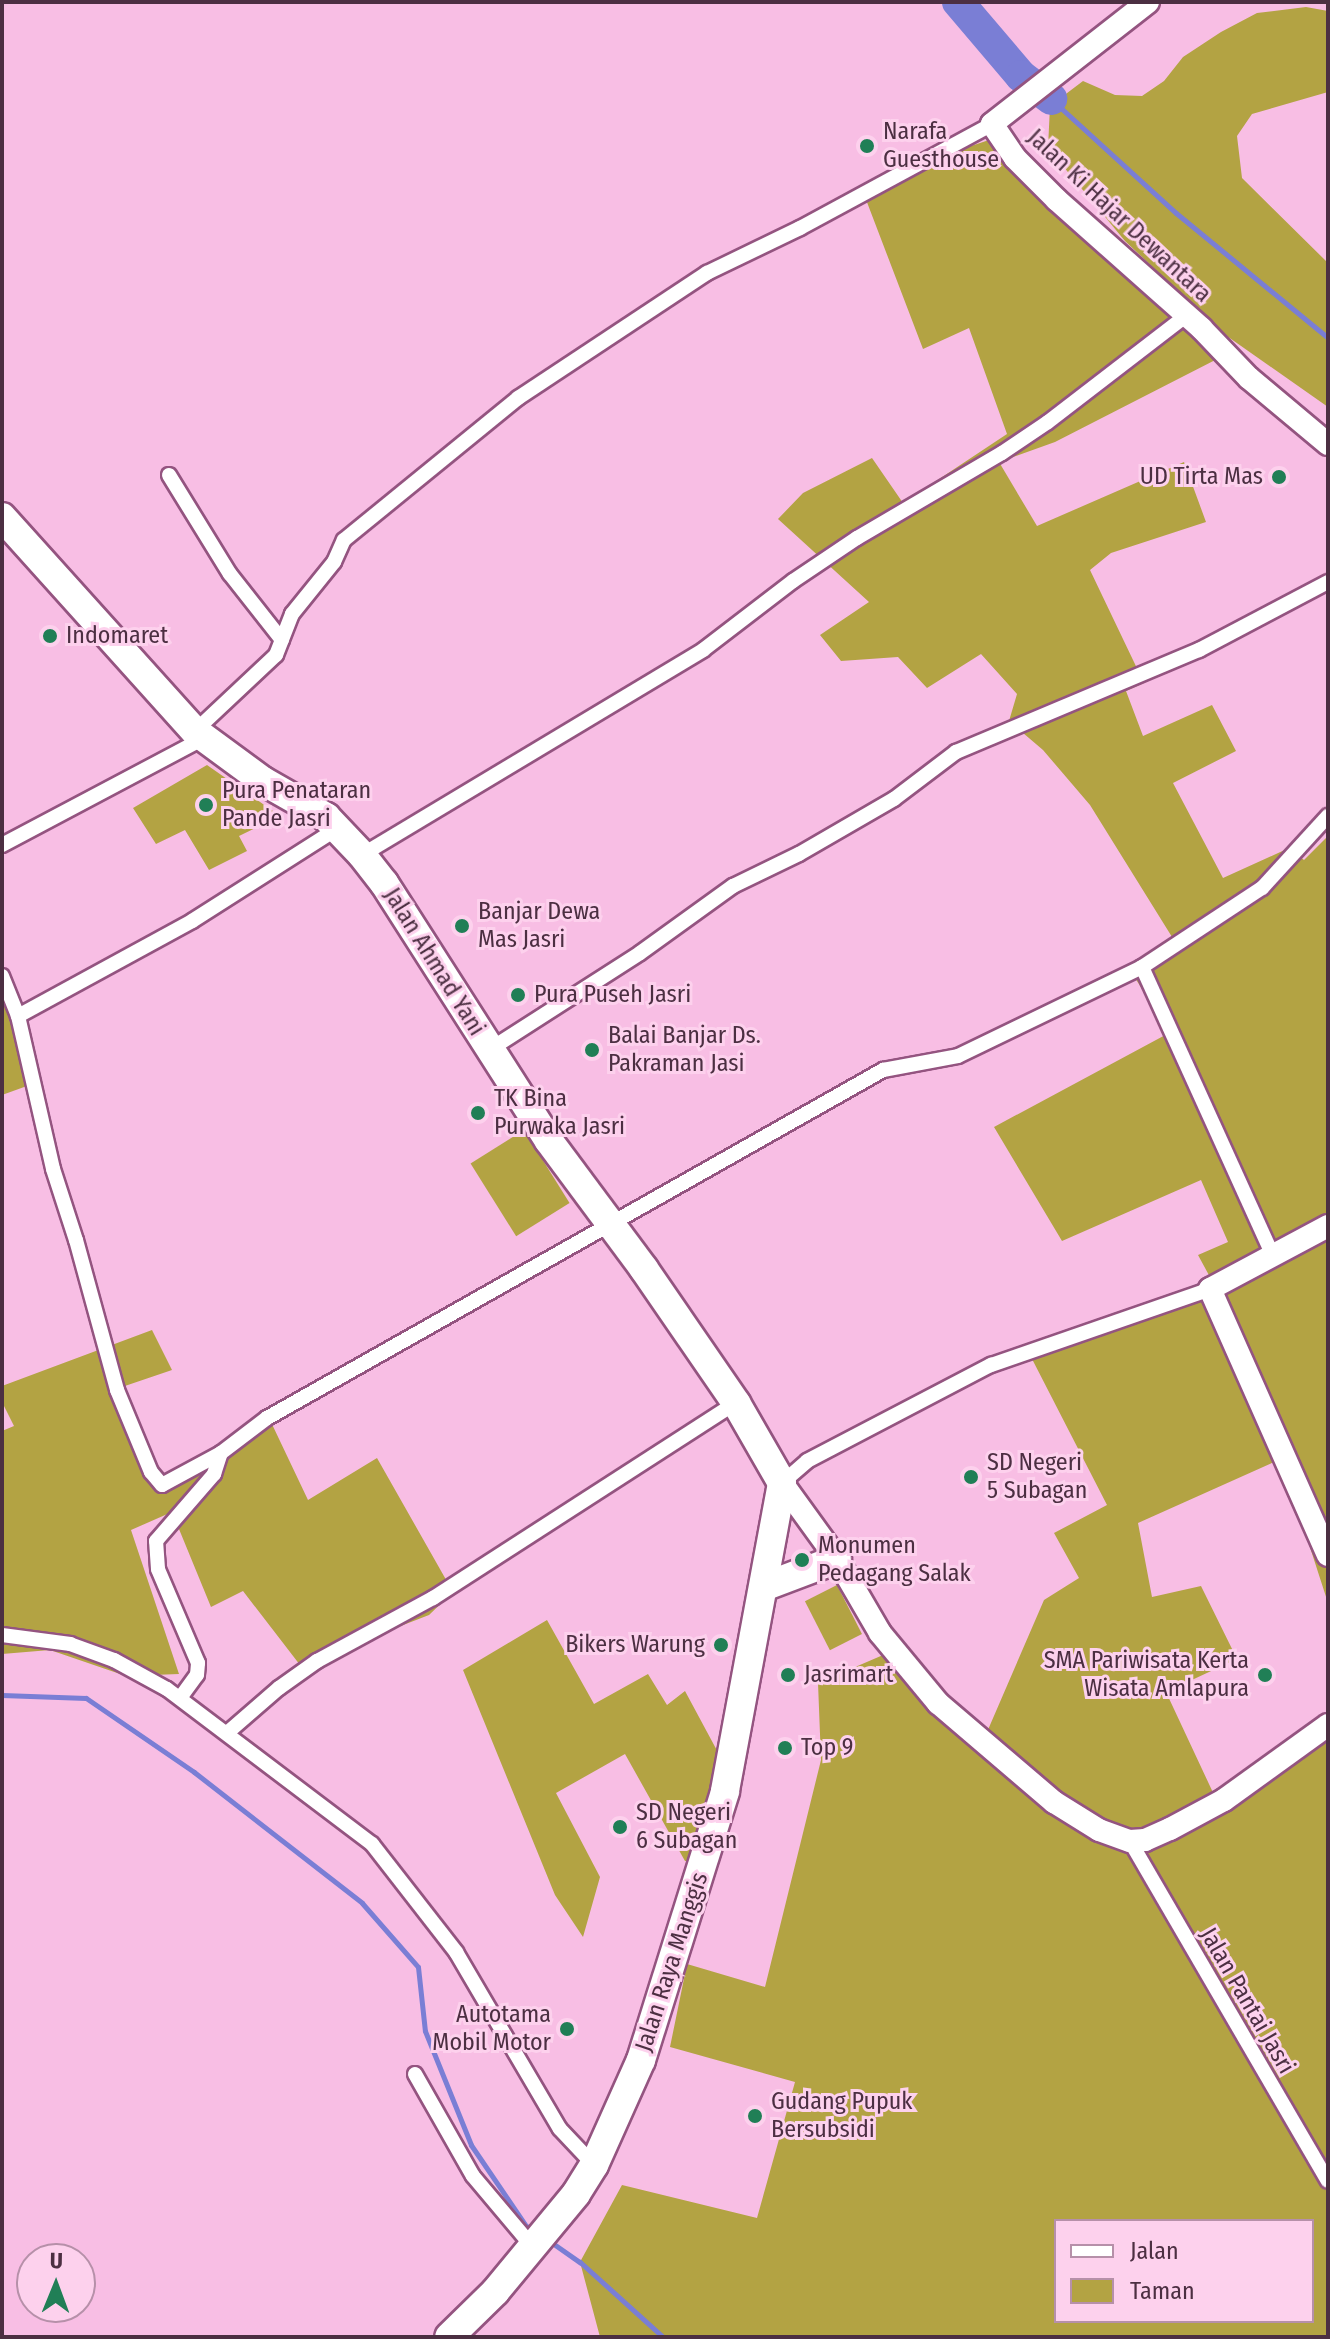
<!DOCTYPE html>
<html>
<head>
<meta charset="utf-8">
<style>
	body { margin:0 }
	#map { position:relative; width:1330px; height:2339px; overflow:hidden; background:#f8bee4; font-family:"Fira Sans Condensed",sans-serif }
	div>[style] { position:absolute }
	.green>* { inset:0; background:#b3a343; transform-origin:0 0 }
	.stream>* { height:5px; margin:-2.5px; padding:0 2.5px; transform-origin:2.5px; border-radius:2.5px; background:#7a7ed5 }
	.river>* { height:32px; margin:-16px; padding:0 16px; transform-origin:16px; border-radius:16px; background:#7a7ed5 }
	.roads { filter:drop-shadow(2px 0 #945480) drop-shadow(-2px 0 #945480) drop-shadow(0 2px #945480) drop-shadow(0 -2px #945480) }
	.street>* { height:14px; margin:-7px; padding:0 7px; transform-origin:7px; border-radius:7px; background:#fff }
	.secondary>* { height:22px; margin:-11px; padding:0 11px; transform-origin:11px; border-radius:11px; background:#fff }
	.highway>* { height:28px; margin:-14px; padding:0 14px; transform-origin:14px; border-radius:14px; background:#fff }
	.dots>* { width:22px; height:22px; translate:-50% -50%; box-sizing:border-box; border:4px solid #fdd1ed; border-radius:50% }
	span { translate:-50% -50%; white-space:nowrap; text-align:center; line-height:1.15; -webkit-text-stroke:6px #fdd1ed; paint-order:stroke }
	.poi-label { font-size:24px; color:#4c2f42 }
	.left { translate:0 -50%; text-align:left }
	.right { translate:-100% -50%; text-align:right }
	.street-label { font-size:24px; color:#4c2f42 }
	.frame { position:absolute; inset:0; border:4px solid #4c2f42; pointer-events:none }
	.legend { position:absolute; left:1054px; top:2219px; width:260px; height:104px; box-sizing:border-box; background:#fdd1ed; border:2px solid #b690a9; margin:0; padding:10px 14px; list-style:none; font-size:24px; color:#4c2f42 }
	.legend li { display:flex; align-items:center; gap:16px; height:40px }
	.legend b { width:40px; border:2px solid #b690a9 }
	.north { position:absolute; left:16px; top:2243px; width:80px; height:80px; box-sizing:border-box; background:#fdd1ed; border:2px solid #b690a9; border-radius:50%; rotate:1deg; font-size:22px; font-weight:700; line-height:32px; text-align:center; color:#4c2f42 }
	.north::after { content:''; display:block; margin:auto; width:28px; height:36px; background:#207f56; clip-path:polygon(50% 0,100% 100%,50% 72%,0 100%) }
</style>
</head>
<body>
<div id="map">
	<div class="green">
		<i style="clip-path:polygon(1306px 7px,1328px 11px,1328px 92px,1252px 114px,1237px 136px,1242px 178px,1328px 263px,1328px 407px,1224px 334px,1125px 241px,1048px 148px,1050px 106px,1083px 81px,1115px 95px,1142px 96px,1164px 81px,1183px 57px,1221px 32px,1257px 13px)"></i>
		<i style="clip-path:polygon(evenodd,995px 138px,1225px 355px,1055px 442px,999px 462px,1037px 526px,1184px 462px,1206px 522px,1111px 553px,1090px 570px,1144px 683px,1126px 691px,1143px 736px,1212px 705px,1236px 751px,1173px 783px,1223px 878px,1289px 848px,1304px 860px,1328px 836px,1328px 1603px,1307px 1538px,1274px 1462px,1138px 1523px,1152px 1597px,1201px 1586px,1237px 1659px,1166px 1692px,1216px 1799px,1328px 1723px,1328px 2337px,600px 2337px,580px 2262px,622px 2185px,757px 2218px,795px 2082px,670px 2047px,687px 1964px,765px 1987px,821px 1760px,818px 1683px,904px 1646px,984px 1739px,1044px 1600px,1079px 1578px,1054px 1533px,1107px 1505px,1031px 1357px,1217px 1290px,1198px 1255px,1228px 1242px,1201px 1180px,1062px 1241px,994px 1127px,1169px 1033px,1129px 968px,1177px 945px,1090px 805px,1043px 750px,1009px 721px,1017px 694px,981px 654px,927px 688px,898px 657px,841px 661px,820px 635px,869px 602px,778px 519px,803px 493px,872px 458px,903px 503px,1007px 434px,969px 328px,923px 349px,865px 197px,959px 150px,995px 138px,1056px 2221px,1312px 2221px,1312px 2321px,1056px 2321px,1056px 2221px)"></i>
		<i style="clip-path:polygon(207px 765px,280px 816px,239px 836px,247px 851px,209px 870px,185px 830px,156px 844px,133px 808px)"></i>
		<i style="clip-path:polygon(2px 960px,38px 1082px,2px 1095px)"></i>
		<i style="left:524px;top:1130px;width:86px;height:63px;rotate:58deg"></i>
		<i style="clip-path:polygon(152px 1330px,172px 1370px,119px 1388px,160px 1480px,270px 1420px,308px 1500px,377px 1458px,453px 1592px,429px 1615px,300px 1665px,243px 1591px,211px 1607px,172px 1512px,131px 1530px,179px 1674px,126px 1676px,50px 1650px,2px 1654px,2px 1431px,14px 1426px,2px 1402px,2px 1386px)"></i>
		<i style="left:837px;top:1585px;width:55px;height:36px;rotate:63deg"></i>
		<i style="clip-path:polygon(547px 1620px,594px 1704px,648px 1674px,667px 1705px,685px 1691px,728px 1771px,710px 1864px,685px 1861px,625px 1754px,556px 1793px,600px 1877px,583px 1937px,555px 1895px,463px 1670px)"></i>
	</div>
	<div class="stream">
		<i style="left:1051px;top:99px;width:169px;rotate:42.4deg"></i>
		<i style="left:1176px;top:213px;width:197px;rotate:39.4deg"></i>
		<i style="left:2px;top:1695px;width:84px;rotate:2deg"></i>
		<i style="left:86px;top:1698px;width:131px;rotate:34.4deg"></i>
		<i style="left:194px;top:1772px;width:213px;rotate:37.9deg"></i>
		<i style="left:362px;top:1903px;width:85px;rotate:48.8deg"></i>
		<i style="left:418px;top:1967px;width:64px;rotate:83.8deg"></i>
		<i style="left:425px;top:2031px;width:123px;rotate:68deg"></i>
		<i style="left:471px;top:2145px;width:98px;rotate:55.8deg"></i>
		<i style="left:526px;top:2226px;width:8px;rotate:30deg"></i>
		<i style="left:548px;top:2240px;width:39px;rotate:35deg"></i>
		<i style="left:580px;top:2262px;width:112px;rotate:42.1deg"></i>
	</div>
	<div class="river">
		<i style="left:958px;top:2px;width:97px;rotate:49.6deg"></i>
		<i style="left:1021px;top:76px;width:38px;rotate:37deg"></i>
	</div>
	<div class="roads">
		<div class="street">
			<i style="left:169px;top:475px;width:116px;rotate:58.4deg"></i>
			<i style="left:230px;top:574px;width:84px;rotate:51.8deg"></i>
			<i style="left:195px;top:731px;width:111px;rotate:-43.2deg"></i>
			<i style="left:276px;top:655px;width:44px;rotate:-68.7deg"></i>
			<i style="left:292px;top:614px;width:67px;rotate:-51.1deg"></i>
			<i style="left:334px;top:562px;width:24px;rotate:-66deg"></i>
			<i style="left:344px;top:540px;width:225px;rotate:-39.2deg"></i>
			<i style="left:518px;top:398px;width:227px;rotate:-33.5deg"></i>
			<i style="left:707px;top:273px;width:103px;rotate:-25.8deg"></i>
			<i style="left:800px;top:228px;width:218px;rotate:-28.4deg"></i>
			<i style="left:2px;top:845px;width:231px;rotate:-27.9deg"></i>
			<i style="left:362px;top:855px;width:398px;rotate:-31deg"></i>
			<i style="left:703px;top:650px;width:113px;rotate:-37.5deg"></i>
			<i style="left:793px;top:581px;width:77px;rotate:-33.9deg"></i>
			<i style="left:857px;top:538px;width:168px;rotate:-30.4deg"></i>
			<i style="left:1002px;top:453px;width:55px;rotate:-34deg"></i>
			<i style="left:1048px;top:422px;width:175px;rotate:-37.6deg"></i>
			<i style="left:1142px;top:967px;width:317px;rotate:65.6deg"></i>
			<i style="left:2px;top:976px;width:43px;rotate:68.2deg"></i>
			<i style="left:18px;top:1016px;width:157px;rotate:77.1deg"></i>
			<i style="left:53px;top:1169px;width:75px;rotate:72.1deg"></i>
			<i style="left:76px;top:1240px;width:156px;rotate:74.7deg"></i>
			<i style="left:117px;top:1390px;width:89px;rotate:67.5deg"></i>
			<i style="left:151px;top:1472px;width:17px;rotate:50deg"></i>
			<i style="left:162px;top:1485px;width:67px;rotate:-28.5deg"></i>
			<i style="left:221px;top:1453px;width:58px;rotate:-37.3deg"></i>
			<i style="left:267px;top:1418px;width:708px;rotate:-29.46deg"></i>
			<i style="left:883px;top:1070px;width:76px;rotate:-10.6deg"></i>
			<i style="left:958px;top:1056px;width:204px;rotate:-25.8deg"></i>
			<i style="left:1142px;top:967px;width:144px;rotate:-33.4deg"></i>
			<i style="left:1262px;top:888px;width:98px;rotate:-47.5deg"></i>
			<i style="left:18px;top:1016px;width:198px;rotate:-28.6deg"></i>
			<i style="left:192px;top:921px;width:173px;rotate:-32.5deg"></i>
			<i style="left:489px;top:1050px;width:179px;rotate:-32.7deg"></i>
			<i style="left:640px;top:953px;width:115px;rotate:-35.8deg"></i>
			<i style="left:733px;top:886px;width:73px;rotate:-25.9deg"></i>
			<i style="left:799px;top:854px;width:110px;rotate:-30.1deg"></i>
			<i style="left:894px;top:799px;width:78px;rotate:-37.2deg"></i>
			<i style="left:956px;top:752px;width:264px;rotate:-22.8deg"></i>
			<i style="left:1199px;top:650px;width:146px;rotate:-27.8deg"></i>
			<i style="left:782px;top:1483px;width:33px;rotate:-41deg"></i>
			<i style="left:807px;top:1461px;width:208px;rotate:-27.6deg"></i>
			<i style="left:991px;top:1365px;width:232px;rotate:-19.1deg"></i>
			<i style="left:2px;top:1635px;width:69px;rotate:7.5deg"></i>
			<i style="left:70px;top:1644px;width:47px;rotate:20deg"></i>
			<i style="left:114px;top:1660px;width:60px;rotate:28.7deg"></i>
			<i style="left:167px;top:1689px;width:257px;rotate:37.1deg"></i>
			<i style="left:372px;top:1844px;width:137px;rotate:52.1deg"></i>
			<i style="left:456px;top:1952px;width:205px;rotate:59.6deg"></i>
			<i style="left:560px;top:2129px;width:50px;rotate:46.6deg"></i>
			<i style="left:180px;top:1698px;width:29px;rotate:-54deg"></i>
			<i style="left:197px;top:1675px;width:12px;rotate:-85deg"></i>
			<i style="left:198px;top:1663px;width:102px;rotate:-113.1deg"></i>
			<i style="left:158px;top:1569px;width:28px;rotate:-94deg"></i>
			<i style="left:156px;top:1541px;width:89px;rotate:-49.1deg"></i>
			<i style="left:214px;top:1474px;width:22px;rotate:-72deg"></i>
			<i style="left:227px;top:1733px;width:69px;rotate:-40.9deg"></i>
			<i style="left:279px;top:1688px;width:47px;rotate:-35.4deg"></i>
			<i style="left:317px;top:1661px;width:132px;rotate:-28.5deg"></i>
			<i style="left:433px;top:1598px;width:360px;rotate:-32.8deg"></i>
			<i style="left:1130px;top:1841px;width:393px;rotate:59.8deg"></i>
			<i style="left:415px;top:2074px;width:117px;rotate:60.4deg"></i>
			<i style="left:473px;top:2176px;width:92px;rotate:49.9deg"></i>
		</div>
		<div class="secondary">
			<i style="left:1148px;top:2px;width:198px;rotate:142deg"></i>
			<i style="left:992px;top:124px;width:41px;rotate:55.9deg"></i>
			<i style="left:1015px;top:158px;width:59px;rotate:45deg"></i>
			<i style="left:1057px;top:200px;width:193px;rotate:41.6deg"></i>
			<i style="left:1201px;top:328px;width:69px;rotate:46.2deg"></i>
			<i style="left:1249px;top:378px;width:103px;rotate:39.9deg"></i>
			<i style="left:1328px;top:1226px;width:134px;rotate:151.9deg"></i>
			<i style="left:1210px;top:1289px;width:291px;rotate:66.1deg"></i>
			<i style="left:782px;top:1483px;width:94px;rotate:54.1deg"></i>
			<i style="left:837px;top:1559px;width:86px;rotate:59.8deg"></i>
			<i style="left:880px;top:1633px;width:91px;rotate:50.4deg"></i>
			<i style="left:938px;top:1703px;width:153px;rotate:40.5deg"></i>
			<i style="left:1054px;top:1802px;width:53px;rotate:31.9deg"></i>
			<i style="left:1099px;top:1830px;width:33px;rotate:20deg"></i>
			<i style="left:1130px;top:1841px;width:15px;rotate:-4deg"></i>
			<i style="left:1145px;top:1840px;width:27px;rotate:-24deg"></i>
			<i style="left:1170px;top:1829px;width:61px;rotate:-28.2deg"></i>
			<i style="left:1224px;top:1800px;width:128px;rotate:-35.8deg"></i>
		</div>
		<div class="highway">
			<i style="left:2px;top:517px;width:288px;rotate:48deg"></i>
			<i style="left:195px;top:731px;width:84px;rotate:36.3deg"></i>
			<i style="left:263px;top:781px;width:73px;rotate:29.7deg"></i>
			<i style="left:326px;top:817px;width:52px;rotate:46.5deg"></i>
			<i style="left:362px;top:855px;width:36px;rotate:52deg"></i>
			<i style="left:384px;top:883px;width:306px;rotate:57.4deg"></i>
			<i style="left:549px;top:1141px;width:159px;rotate:53.4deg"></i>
			<i style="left:644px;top:1269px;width:163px;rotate:55.5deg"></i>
			<i style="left:736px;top:1403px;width:92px;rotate:60.1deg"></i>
			<i style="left:782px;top:1483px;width:314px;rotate:100.5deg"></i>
			<i style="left:725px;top:1792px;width:281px;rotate:107.4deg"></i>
			<i style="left:641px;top:2060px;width:115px;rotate:114.1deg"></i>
			<i style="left:594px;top:2165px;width:34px;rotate:122deg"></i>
			<i style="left:576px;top:2194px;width:127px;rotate:129.6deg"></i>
			<i style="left:495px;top:2292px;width:64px;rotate:135.6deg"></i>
			<i style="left:766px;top:1586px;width:76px;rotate:-20.8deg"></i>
		</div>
	</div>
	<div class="dots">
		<i style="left:867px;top:146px;background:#207f56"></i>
		<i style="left:1279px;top:477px;background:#207f56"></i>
		<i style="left:50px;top:636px;background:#207f56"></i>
		<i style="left:206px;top:805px;background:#207f56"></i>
		<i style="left:462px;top:926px;background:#207f56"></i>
		<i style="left:518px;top:995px;background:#207f56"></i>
		<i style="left:592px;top:1050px;background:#207f56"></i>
		<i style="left:478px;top:1113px;background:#207f56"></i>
		<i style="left:971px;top:1477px;background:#207f56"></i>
		<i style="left:802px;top:1560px;background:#207f56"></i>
		<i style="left:721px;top:1645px;background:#207f56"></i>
		<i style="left:788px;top:1675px;background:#207f56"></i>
		<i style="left:1265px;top:1675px;background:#207f56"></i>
		<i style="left:785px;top:1748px;background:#207f56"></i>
		<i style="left:620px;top:1827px;background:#207f56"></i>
		<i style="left:567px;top:2029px;background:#207f56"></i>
		<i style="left:755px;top:2116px;background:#207f56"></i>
	</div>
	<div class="poi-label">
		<span class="left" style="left:883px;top:146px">Narafa<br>Guesthouse</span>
		<span class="right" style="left:1263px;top:477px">UD Tirta Mas</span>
		<span class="left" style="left:66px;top:636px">Indomaret</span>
		<span class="left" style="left:222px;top:805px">Pura Penataran<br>Pande Jasri</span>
		<span class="left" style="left:478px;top:926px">Banjar Dewa<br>Mas Jasri</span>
		<span class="left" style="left:534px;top:995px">Pura Puseh Jasri</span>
		<span class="left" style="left:608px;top:1050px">Balai Banjar Ds.<br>Pakraman Jasi</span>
		<span class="left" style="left:494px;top:1113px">TK Bina<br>Purwaka Jasri</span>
		<span class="left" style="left:987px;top:1477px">SD Negeri<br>5 Subagan</span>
		<span class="left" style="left:818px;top:1560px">Monumen<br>Pedagang Salak</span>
		<span class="right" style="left:705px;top:1645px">Bikers Warung</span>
		<span class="right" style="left:1249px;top:1675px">SMA Pariwisata Kerta<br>Wisata Amlapura</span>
		<span class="left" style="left:804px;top:1675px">Jasrimart</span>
		<span class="left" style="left:801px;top:1748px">Top 9</span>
		<span class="left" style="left:636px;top:1827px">SD Negeri<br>6 Subagan</span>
		<span class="right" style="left:551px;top:2029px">Autotama<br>Mobil Motor</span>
		<span class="left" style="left:771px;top:2116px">Gudang Pupuk<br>Bersubsidi</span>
	</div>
	<div class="street-label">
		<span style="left:1119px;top:216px;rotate:43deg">Jalan Ki Hajar Dewantara</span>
		<span style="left:434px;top:962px;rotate:58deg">Jalan Ahmad Yani</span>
		<span style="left:672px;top:1962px;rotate:-72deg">Jalan Raya Manggis</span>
		<span style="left:1247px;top:2001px;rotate:60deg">Jalan Pantai Jasri</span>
	</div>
	<div class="frame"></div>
	<ul class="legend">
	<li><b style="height:10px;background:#fff"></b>Jalan</li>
	<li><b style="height:22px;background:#b3a343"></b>Taman</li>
	</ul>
	<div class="north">U</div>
</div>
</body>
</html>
